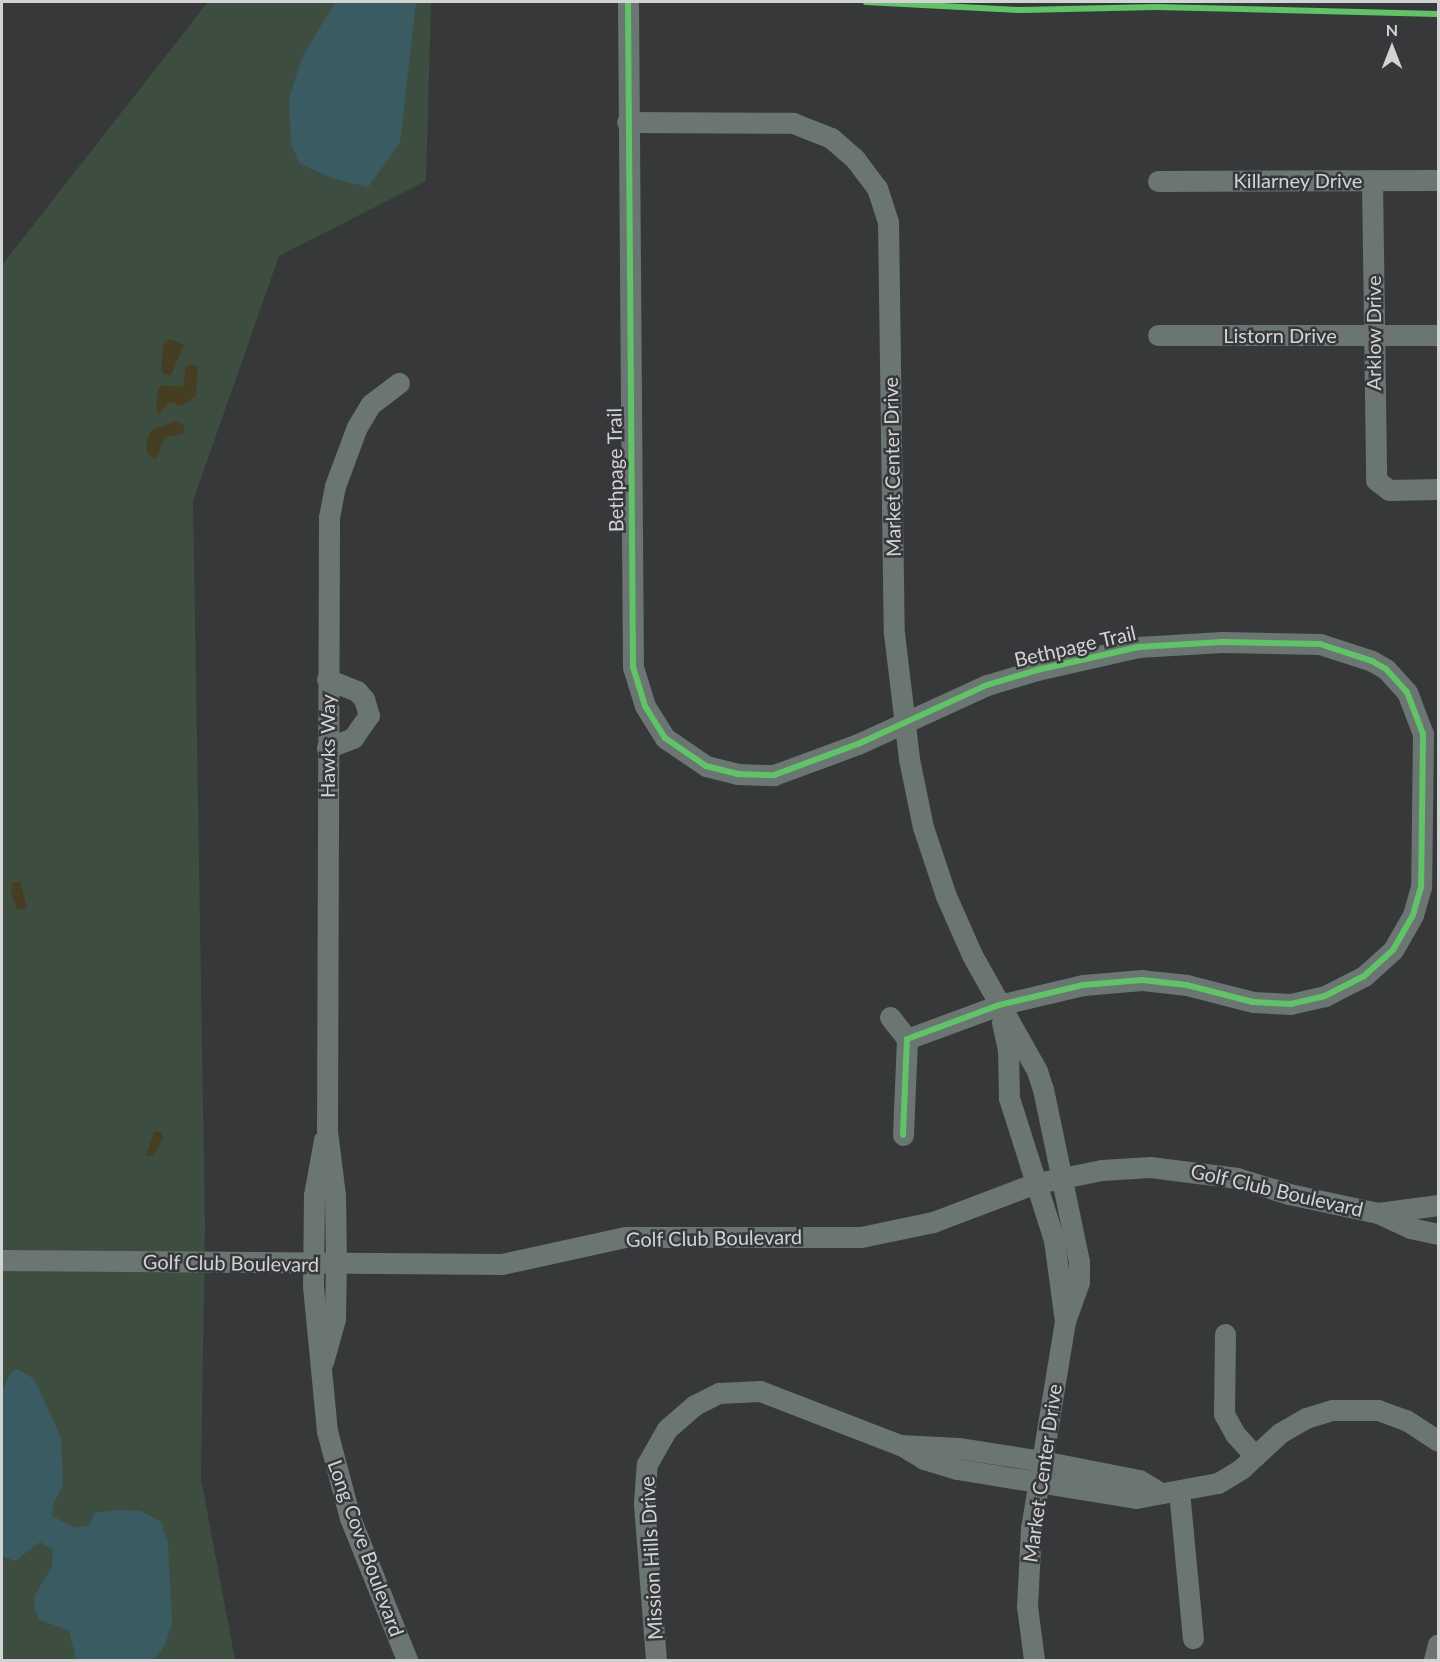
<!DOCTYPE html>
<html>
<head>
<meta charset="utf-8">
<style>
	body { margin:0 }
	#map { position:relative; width:1440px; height:1662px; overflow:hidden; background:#37383a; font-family:Lato,sans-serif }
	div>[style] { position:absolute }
	.green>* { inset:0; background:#3d4e41 }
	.sand>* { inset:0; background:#463e23 }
	.water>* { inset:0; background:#3b5b62 }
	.street>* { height:21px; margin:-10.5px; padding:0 10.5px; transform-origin:10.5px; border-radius:10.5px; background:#6b7571 }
	.cycleway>* { height:6px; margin:-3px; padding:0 3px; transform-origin:3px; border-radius:3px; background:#61c268 }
	span { translate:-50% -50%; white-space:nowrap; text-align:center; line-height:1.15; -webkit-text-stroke:5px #36383b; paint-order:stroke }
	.street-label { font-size:20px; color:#d2d3d5 }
	.frame { position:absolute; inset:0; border:3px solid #d2d3d5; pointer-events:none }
	.north { position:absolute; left:1362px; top:18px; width:60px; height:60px; -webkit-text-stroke:4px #36383b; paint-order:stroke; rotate:0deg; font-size:16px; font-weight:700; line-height:24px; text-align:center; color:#d2d3d5 }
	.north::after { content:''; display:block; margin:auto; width:21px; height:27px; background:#d2d3d5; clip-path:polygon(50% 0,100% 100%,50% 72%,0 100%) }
</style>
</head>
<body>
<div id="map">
	<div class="green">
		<i style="clip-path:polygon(208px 2px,431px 2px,426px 181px,279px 256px,193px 501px,205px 1225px,201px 1479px,235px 1660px,2px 1660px,2px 265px)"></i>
	</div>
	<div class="sand">
		<i style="clip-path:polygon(170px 339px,184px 345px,171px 375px,165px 375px,161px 370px,163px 345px)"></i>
		<i style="clip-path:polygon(191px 364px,198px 367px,196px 396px,182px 406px,170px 402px,159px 414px,156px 410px,158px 389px,162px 385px,183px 387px,186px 367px)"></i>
		<i style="clip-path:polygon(176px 421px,185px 425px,183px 434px,165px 437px,156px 459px,147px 454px,146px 441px,152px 430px)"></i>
		<i style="clip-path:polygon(20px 881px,26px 903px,26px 910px,17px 909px,11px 894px,12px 883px)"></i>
		<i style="clip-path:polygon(154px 1132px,162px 1132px,163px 1139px,154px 1155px,146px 1156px)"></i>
	</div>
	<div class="water">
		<i style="clip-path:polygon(335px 2px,416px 2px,400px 143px,368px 187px,334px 179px,299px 163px,291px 143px,289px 99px,302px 58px)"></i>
		<i style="clip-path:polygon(17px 1369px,34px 1379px,61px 1437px,63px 1484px,53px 1505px,52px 1516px,75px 1528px,90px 1525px,94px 1513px,120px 1510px,141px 1511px,161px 1522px,168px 1543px,172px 1624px,164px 1647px,153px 1660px,76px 1660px,69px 1630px,39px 1620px,34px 1607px,35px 1595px,52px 1567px,53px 1550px,40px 1542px,15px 1561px,2px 1556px,3px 1390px,9px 1375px)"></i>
	</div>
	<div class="street">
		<i style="left:628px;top:2px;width:665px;rotate:89.57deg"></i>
		<i style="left:633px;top:667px;width:41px;rotate:72.9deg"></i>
		<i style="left:645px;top:706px;width:38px;rotate:58deg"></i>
		<i style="left:665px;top:738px;width:50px;rotate:34.3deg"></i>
		<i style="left:706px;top:766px;width:32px;rotate:14deg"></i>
		<i style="left:737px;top:774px;width:37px;rotate:2deg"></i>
		<i style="left:774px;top:775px;width:90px;rotate:-20.3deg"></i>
		<i style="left:858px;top:744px;width:142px;rotate:-24.6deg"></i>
		<i style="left:987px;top:685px;width:52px;rotate:-16.7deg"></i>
		<i style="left:1037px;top:670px;width:104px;rotate:-12.8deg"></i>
		<i style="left:1138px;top:647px;width:84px;rotate:-3.4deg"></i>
		<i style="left:1222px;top:642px;width:98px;rotate:1.2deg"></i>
		<i style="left:1320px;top:644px;width:55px;rotate:18.1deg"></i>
		<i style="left:1372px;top:661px;width:16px;rotate:30deg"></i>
		<i style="left:1386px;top:669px;width:31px;rotate:48deg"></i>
		<i style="left:1407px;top:692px;width:45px;rotate:69.1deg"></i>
		<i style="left:1423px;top:734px;width:153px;rotate:90.7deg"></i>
		<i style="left:1421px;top:887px;width:29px;rotate:106deg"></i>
		<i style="left:1413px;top:915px;width:40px;rotate:119.7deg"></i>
		<i style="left:1393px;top:950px;width:39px;rotate:138deg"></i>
		<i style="left:1364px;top:976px;width:44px;rotate:152.9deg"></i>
		<i style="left:1325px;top:996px;width:35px;rotate:167deg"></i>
		<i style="left:1291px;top:1004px;width:38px;rotate:-177deg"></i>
		<i style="left:1253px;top:1002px;width:68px;rotate:-165.6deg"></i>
		<i style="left:1187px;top:985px;width:45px;rotate:-173.7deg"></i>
		<i style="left:1142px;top:980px;width:59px;rotate:175.2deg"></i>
		<i style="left:1083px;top:985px;width:86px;rotate:166.6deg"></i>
		<i style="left:999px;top:1005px;width:98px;rotate:159.7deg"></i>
		<i style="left:907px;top:1039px;width:96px;rotate:92.4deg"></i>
		<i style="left:627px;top:122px;width:166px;rotate:0.3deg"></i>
		<i style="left:793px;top:123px;width:41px;rotate:21.5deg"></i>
		<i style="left:831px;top:138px;width:32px;rotate:41deg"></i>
		<i style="left:855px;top:159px;width:36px;rotate:53deg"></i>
		<i style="left:877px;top:188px;width:35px;rotate:72deg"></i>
		<i style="left:888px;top:221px;width:412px;rotate:89.2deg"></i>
		<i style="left:894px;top:633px;width:127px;rotate:83.2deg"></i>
		<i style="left:909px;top:759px;width:69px;rotate:78.4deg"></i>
		<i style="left:923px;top:827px;width:73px;rotate:71.6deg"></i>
		<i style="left:946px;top:896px;width:64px;rotate:66.2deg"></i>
		<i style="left:972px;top:955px;width:133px;rotate:60.7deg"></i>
		<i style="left:1037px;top:1071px;width:19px;rotate:72deg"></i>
		<i style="left:1043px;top:1089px;width:176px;rotate:78.2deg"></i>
		<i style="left:1079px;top:1261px;width:21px;rotate:90deg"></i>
		<i style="left:1079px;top:1282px;width:41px;rotate:109.7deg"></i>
		<i style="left:1065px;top:1321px;width:210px;rotate:99.3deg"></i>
		<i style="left:1031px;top:1528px;width:78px;rotate:92.9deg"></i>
		<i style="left:1027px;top:1606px;width:54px;rotate:82.6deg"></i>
		<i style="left:1372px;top:180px;width:300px;rotate:89.2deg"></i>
		<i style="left:1376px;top:480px;width:16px;rotate:38deg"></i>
		<i style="left:1389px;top:490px;width:49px;rotate:-1.2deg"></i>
		<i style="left:1158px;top:181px;width:280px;rotate:-0.2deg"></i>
		<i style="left:1158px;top:335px;width:280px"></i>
		<i style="left:327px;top:679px;width:32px;rotate:22deg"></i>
		<i style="left:357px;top:691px;width:11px;rotate:49deg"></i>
		<i style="left:364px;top:699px;width:17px;rotate:73deg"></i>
		<i style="left:369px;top:715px;width:28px;rotate:125deg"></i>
		<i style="left:353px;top:738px;width:28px;rotate:159deg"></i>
		<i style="left:890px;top:1017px;width:28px;rotate:52deg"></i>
		<i style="left:1002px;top:1022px;width:29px;rotate:78deg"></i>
		<i style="left:1008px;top:1050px;width:48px;rotate:88.8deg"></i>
		<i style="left:1009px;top:1098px;width:149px;rotate:72.4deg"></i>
		<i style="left:1054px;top:1240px;width:82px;rotate:82.3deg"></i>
		<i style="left:324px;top:1140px;width:56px;rotate:100.3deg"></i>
		<i style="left:314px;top:1195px;width:91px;rotate:90.6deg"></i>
		<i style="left:313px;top:1286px;width:146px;rotate:84.5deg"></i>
		<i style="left:327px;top:1431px;width:90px;rotate:75.2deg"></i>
		<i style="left:350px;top:1518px;width:153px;rotate:68.1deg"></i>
		<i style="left:1378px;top:1213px;width:61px;rotate:-7.6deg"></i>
		<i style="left:2px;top:1260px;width:500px;rotate:0.46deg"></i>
		<i style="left:502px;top:1264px;width:126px;rotate:-12.4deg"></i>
		<i style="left:625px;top:1237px;width:236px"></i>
		<i style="left:861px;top:1237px;width:74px;rotate:-11.8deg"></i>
		<i style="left:933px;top:1222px;width:107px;rotate:-20.8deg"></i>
		<i style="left:1033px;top:1184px;width:70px;rotate:-11.5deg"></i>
		<i style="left:1102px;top:1170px;width:48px;rotate:-3.6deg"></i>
		<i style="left:1150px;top:1167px;width:88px;rotate:7.2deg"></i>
		<i style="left:1237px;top:1178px;width:54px;rotate:17.1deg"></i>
		<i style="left:1289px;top:1194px;width:91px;rotate:12.1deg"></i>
		<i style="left:1378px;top:1213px;width:35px;rotate:25deg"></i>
		<i style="left:1410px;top:1228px;width:29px;rotate:12deg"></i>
		<i style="left:1225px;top:1334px;width:80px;rotate:90.7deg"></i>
		<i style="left:1224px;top:1414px;width:23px;rotate:61deg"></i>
		<i style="left:1235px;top:1434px;width:30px;rotate:48deg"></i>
		<i style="left:323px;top:1362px;width:45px;rotate:-74.4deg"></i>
		<i style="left:335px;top:1319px;width:55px;rotate:-89deg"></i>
		<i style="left:336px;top:1264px;width:69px;rotate:-90.8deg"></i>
		<i style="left:335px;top:1195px;width:64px;rotate:-97.1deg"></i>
		<i style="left:327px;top:1131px;width:614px;rotate:-89.81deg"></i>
		<i style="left:329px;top:517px;width:32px;rotate:-79deg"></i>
		<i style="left:335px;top:486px;width:63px;rotate:-69.6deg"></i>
		<i style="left:357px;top:427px;width:27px;rotate:-59deg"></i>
		<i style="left:371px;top:404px;width:35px;rotate:-37deg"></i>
		<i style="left:901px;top:1445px;width:27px;rotate:31deg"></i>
		<i style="left:924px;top:1459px;width:34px;rotate:17deg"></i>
		<i style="left:957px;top:1469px;width:181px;rotate:9.2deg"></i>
		<i style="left:1136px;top:1498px;width:83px;rotate:-10.4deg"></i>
		<i style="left:1218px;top:1483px;width:27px;rotate:-31deg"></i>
		<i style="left:1241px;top:1469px;width:53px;rotate:-42.7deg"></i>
		<i style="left:1280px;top:1433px;width:30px;rotate:-30deg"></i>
		<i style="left:1306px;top:1418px;width:28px;rotate:-17deg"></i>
		<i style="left:1333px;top:1410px;width:45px"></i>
		<i style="left:1378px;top:1410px;width:30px;rotate:20deg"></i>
		<i style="left:1406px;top:1420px;width:38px;rotate:33deg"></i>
		<i style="left:1179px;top:1491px;width:148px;rotate:84.6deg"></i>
		<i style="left:656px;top:1660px;width:157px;rotate:-94.4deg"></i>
		<i style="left:644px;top:1503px;width:39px;rotate:-86deg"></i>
		<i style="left:647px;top:1464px;width:40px;rotate:-60.3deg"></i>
		<i style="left:667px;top:1429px;width:37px;rotate:-41deg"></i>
		<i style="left:695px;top:1405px;width:27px;rotate:-27deg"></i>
		<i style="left:719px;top:1393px;width:41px;rotate:-2.8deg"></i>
		<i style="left:760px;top:1391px;width:150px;rotate:21.1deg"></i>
		<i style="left:900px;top:1445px;width:58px;rotate:3deg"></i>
		<i style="left:958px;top:1448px;width:85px;rotate:8.8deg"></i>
		<i style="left:1042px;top:1461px;width:99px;rotate:11.1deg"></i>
		<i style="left:1139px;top:1480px;width:21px;rotate:31deg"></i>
		<i style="left:1434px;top:1660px;width:16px;rotate:-76deg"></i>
	</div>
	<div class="cycleway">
		<i style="left:628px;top:2px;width:665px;rotate:89.57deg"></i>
		<i style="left:633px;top:667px;width:41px;rotate:72.9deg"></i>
		<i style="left:645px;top:706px;width:38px;rotate:58deg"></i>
		<i style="left:665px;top:738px;width:50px;rotate:34.3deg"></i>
		<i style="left:706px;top:766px;width:32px;rotate:14deg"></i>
		<i style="left:737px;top:774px;width:37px;rotate:2deg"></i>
		<i style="left:774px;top:775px;width:90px;rotate:-20.3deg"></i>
		<i style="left:858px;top:744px;width:142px;rotate:-24.6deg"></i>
		<i style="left:987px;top:685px;width:52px;rotate:-16.7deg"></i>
		<i style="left:1037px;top:670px;width:104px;rotate:-12.8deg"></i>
		<i style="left:1138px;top:647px;width:84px;rotate:-3.4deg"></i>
		<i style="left:1222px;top:642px;width:98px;rotate:1.2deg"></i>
		<i style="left:1320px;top:644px;width:55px;rotate:18.1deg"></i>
		<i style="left:1372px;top:661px;width:16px;rotate:30deg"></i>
		<i style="left:1386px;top:669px;width:31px;rotate:48deg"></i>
		<i style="left:1407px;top:692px;width:45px;rotate:69.1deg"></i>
		<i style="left:1423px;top:734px;width:153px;rotate:90.7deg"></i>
		<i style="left:1421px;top:887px;width:29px;rotate:106deg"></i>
		<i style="left:1413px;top:915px;width:40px;rotate:119.7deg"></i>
		<i style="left:1393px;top:950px;width:39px;rotate:138deg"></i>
		<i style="left:1364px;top:976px;width:44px;rotate:152.9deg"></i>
		<i style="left:1325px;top:996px;width:35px;rotate:167deg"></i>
		<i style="left:1291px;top:1004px;width:38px;rotate:-177deg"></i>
		<i style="left:1253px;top:1002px;width:68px;rotate:-165.6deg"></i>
		<i style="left:1187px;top:985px;width:45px;rotate:-173.7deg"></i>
		<i style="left:1142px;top:980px;width:59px;rotate:175.2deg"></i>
		<i style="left:1083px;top:985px;width:86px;rotate:166.6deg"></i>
		<i style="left:999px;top:1005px;width:98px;rotate:159.7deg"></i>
		<i style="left:907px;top:1039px;width:96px;rotate:92.4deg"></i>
		<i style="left:866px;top:2px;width:155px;rotate:3deg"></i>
		<i style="left:1021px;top:10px;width:135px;rotate:-1.3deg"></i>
		<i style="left:1156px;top:7px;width:282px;rotate:1.4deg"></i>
	</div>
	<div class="street-label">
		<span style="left:1298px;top:180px">Killarney Drive</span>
		<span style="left:1373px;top:333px;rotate:-90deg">Arklow Drive</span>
		<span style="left:1280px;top:335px">Listorn Drive</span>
		<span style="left:892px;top:467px;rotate:-91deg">Market Center Drive</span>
		<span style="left:615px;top:470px;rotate:-91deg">Bethpage Trail</span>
		<span style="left:1075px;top:646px;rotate:-13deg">Bethpage Trail</span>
		<span style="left:327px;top:746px;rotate:-90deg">Hawks Way</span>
		<span style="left:1277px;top:1190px;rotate:13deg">Golf Club Boulevard</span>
		<span style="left:714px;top:1238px;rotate:-1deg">Golf Club Boulevard</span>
		<span style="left:231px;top:1263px;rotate:1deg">Golf Club Boulevard</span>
		<span style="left:1042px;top:1473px;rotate:-82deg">Market Center Drive</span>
		<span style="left:366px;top:1548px;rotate:70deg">Long Cove Boulevard</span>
		<span style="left:651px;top:1558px;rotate:-93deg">Mission Hills Drive</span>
	</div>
	<div class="frame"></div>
	<div class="north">N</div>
</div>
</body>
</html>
